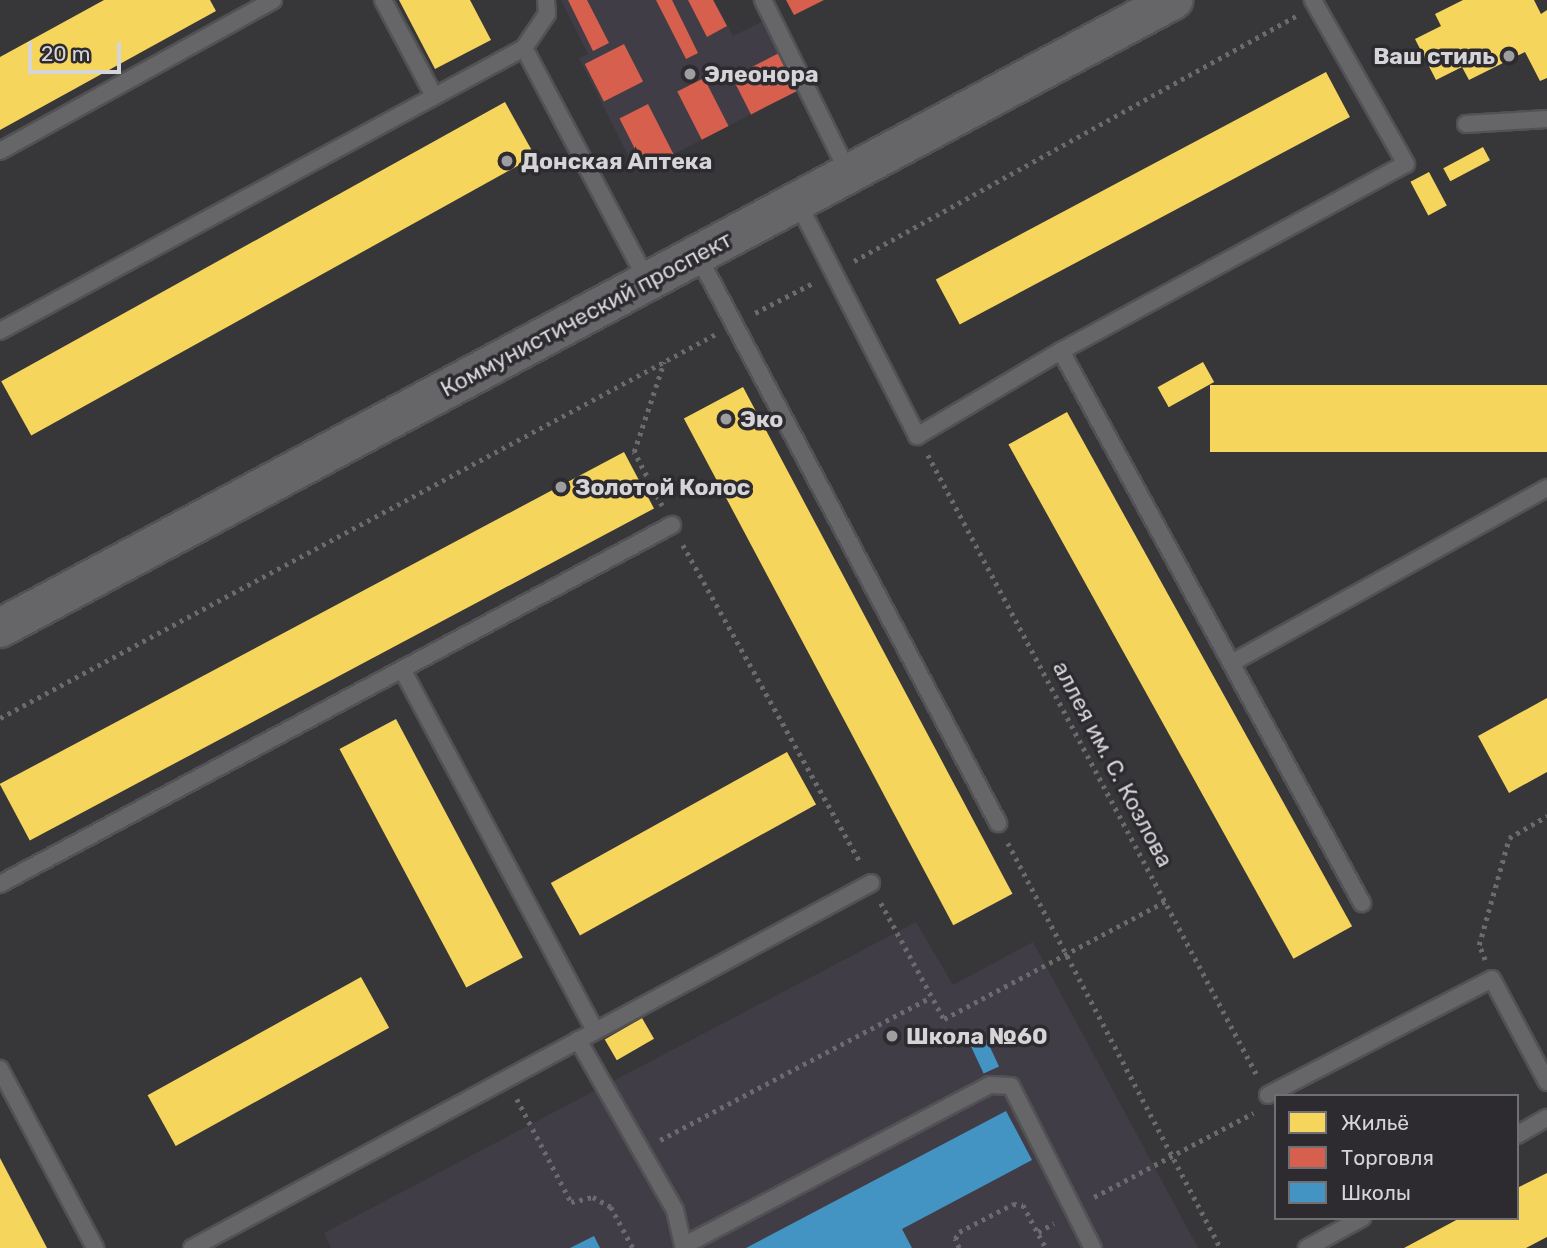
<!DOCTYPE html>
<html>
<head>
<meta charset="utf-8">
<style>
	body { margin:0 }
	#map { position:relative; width:1547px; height:1248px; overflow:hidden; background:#373639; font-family:Rubik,sans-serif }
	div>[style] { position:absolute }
	.built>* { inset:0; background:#413d47 }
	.homes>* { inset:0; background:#f6d55c; transform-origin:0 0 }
	.shops>* { inset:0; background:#d6604d; transform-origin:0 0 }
	.schools>* { inset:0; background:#4393c3; transform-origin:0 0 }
	.path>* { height:4.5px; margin-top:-2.25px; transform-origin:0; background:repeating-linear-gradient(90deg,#6b6a6c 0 3.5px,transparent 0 8.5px) }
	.roads { filter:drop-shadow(2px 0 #525254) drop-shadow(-2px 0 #525254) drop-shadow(0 2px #525254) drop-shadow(0 -2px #525254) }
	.service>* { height:16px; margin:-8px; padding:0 8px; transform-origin:8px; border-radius:8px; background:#666567 }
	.secondary>* { height:38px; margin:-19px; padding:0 19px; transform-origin:19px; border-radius:19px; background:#666567 }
	.dots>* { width:19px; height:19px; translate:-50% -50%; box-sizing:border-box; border:4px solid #2d2b30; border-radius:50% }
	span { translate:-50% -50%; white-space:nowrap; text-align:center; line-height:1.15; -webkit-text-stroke:7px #2d2b30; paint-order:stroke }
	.poi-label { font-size:23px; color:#d5d4d7; font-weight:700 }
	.right { translate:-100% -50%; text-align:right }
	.left { translate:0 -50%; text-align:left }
	.street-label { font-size:23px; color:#d5d4d7 }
	.legend { position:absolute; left:1274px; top:1094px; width:245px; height:126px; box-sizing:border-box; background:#2d2b30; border:2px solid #706f73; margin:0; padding:9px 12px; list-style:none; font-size:21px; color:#d5d4d7 }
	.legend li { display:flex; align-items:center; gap:14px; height:35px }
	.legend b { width:35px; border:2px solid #706f73 }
	.scale { position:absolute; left:28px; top:42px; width:93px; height:32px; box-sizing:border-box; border:4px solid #d5d4d7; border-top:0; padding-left:9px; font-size:21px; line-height:24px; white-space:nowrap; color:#d5d4d7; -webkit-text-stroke:5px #2d2b30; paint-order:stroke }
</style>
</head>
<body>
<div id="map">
	<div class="built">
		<i style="clip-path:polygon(561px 0,714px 0,733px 36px,765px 20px,800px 89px,637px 173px,579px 58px,588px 54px)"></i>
		<i style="clip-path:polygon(916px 922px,953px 985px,1033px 942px,1198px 1248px,331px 1248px,324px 1233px)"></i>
	</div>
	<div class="homes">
		<i style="clip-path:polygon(104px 0,210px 0,216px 11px,0 130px,0 57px)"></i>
		<i style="clip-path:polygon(399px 0,470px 0,491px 40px,435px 69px)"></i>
		<i style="clip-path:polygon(1463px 0,1534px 0,1541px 14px,1547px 10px,1547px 78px,1540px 81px,1525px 52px,1469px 80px,1462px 67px,1436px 80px,1415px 39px,1441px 26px,1435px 14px)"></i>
		<i style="left:1326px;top:72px;width:51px;height:442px;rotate:62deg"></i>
		<i style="left:505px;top:102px;width:62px;height:576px;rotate:61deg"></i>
		<i style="left:1483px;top:147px;width:15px;height:45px;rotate:62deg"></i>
		<i style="left:1429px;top:172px;width:38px;height:21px;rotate:62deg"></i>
		<i style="left:1203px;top:362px;width:23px;height:52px;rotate:61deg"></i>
		<i style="left:1547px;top:385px;width:67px;height:337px;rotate:90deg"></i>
		<i style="left:743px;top:387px;width:574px;height:67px;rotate:62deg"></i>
		<i style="left:1067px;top:412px;width:588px;height:67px;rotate:61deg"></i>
		<i style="left:624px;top:452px;width:64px;height:707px;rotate:62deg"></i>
		<i style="clip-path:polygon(1547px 698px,1547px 772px,1509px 793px,1478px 736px)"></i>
		<i style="left:396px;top:719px;width:270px;height:64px;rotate:62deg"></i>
		<i style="left:787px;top:752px;width:60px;height:270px;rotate:61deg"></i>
		<i style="left:361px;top:977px;width:58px;height:244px;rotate:61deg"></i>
		<i style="left:642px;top:1018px;width:24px;height:43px;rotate:60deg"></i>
		<i style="clip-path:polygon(0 1158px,47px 1248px,0 1248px)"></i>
		<i style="clip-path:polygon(1547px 1173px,1547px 1237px,1526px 1248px,1404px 1248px,1460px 1218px,1517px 1218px,1517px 1188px)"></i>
	</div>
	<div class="shops">
		<i style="clip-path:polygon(568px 0,587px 0,609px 43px,593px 51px)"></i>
		<i style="clip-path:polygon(656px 0,672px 0,698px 53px,686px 59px)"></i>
		<i style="clip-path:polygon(688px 0,713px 0,727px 26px,707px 37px)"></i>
		<i style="clip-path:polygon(786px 0,824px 0,794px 15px)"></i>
		<i style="left:624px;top:44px;width:42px;height:44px;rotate:63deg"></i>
		<i style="left:781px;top:52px;width:42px;height:55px;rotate:63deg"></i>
		<i style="left:704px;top:78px;width:54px;height:30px;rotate:63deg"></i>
		<i style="left:648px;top:104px;width:56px;height:32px;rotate:63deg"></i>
	</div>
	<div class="schools">
		<i style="left:983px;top:1032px;width:38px;height:17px;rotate:65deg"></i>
		<i style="clip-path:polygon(1006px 1111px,1032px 1160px,902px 1229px,912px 1248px,746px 1248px)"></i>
		<i style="clip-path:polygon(594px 1236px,600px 1248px,570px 1248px)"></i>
	</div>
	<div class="path">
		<i style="left:854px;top:261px;width:505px;rotate:-29deg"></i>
		<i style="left:755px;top:313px;width:68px;rotate:-27.3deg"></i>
		<i style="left:928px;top:455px;width:702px;rotate:62.05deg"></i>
		<i style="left:662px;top:506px;width:61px;rotate:-117.4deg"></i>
		<i style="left:634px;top:452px;width:95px;rotate:-71.6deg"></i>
		<i style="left:683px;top:545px;width:365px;rotate:60.8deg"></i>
		<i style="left:0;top:718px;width:812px;rotate:-28.21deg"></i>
		<i style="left:1008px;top:843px;width:458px;rotate:62.3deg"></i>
		<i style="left:881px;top:903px;width:132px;rotate:61.5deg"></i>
		<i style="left:944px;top:1019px;width:251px;rotate:-28deg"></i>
		<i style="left:1485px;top:960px;width:16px;rotate:-112deg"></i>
		<i style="left:1479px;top:945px;width:111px;rotate:-74.3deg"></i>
		<i style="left:1509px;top:838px;width:44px;rotate:-30.1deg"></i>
		<i style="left:517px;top:1099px;width:116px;rotate:62.3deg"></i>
		<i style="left:571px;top:1202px;width:23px;rotate:-13deg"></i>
		<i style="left:593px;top:1197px;width:21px;rotate:29deg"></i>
		<i style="left:611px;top:1207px;width:47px;rotate:61.8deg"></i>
		<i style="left:660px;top:1140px;width:306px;rotate:-27.8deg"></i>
		<i style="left:1094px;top:1197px;width:180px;rotate:-27.8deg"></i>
		<i style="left:1038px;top:1232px;width:18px;rotate:-29deg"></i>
		<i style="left:959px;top:1248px;width:10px;rotate:-114deg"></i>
		<i style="left:955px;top:1239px;width:8px;rotate:-60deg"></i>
		<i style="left:959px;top:1232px;width:61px;rotate:-27.4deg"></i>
		<i style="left:1013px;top:1204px;width:10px;rotate:6deg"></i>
		<i style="left:1023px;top:1205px;width:49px;rotate:61.9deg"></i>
	</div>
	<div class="roads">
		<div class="service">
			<i style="left:383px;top:0;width:109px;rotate:62deg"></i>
			<i style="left:763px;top:0;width:194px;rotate:63.7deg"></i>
			<i style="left:524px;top:48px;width:263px;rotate:62.1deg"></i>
			<i style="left:1466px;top:124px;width:81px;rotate:-3.5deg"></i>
			<i style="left:0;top:151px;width:312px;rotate:-28.9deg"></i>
			<i style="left:797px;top:201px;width:264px;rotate:62.9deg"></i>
			<i style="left:917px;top:436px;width:167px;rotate:-30.6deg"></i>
			<i style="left:1061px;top:351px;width:392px;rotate:-28.5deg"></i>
			<i style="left:1406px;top:164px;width:189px;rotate:-119.6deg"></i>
			<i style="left:697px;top:254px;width:644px;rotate:62.12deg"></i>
			<i style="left:0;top:331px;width:596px;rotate:-28.37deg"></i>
			<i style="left:524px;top:48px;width:41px;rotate:-55.9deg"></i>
			<i style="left:547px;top:14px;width:14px;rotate:-94deg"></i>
			<i style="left:1061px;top:351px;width:629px;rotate:61.4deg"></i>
			<i style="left:1233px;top:662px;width:359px;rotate:-29deg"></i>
			<i style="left:402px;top:669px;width:410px;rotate:61.9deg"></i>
			<i style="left:0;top:884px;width:762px;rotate:-28.11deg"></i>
			<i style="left:578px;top:1040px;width:196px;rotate:60.3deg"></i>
			<i style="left:675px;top:1210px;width:39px;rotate:77deg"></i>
			<i style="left:0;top:1069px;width:203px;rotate:62deg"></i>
			<i style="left:1268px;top:1095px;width:252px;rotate:-27.4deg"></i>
			<i style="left:1492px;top:979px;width:117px;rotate:61.9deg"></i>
			<i style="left:1517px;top:1135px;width:34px;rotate:-30deg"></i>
			<i style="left:685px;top:1245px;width:344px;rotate:-27.7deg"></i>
			<i style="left:990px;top:1085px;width:21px;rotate:3deg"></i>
			<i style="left:1011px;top:1086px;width:182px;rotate:63.2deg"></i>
			<i style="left:192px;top:1248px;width:771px;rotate:-28.26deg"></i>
			<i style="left:1307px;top:1248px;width:63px;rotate:-28.6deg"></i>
		</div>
		<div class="secondary">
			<i style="left:0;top:628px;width:1331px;rotate:-28.16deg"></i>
		</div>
	</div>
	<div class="dots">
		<i style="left:1509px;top:56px;background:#9e9da0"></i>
		<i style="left:690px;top:74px;background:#9e9da0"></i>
		<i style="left:507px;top:161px;background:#9e9da0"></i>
		<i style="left:726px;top:419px;background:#9e9da0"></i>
		<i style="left:561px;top:487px;background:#9e9da0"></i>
		<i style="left:892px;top:1036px;background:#9e9da0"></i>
	</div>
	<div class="poi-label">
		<span class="right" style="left:1495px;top:56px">Ваш стиль</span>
		<span class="left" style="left:704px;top:74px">Элеонора</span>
		<span class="left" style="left:521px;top:161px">Донская Аптека</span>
		<span class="left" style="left:740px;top:419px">Эко</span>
		<span class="left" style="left:575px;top:487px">Золотой Колос</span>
		<span class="left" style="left:906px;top:1036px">Школа №60</span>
	</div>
	<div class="street-label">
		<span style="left:586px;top:314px;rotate:-28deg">Коммунистический проспект</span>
		<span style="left:1113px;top:764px;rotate:62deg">аллея им. С. Козлова</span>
	</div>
	<ul class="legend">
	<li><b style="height:19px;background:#f6d55c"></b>Жильё</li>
	<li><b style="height:19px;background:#d6604d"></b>Торговля</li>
	<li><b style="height:19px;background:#4393c3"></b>Школы</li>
	</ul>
	<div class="scale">20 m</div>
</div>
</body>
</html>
